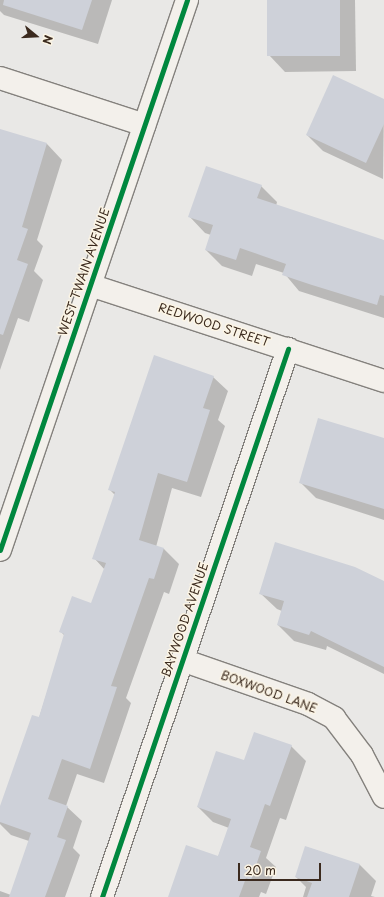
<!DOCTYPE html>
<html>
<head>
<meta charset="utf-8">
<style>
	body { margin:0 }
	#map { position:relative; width:384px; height:897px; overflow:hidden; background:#e9e8e6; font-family:"Playpen Sans",sans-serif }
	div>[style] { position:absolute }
	.shadow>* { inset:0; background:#0003 }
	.building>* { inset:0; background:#ced1d9; transform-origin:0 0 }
	.roads { filter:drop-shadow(1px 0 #84817d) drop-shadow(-1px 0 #84817d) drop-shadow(0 1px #84817d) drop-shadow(0 -1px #84817d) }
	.street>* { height:22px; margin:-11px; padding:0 11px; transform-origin:11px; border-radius:11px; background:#f3f0eb }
	.secondary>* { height:22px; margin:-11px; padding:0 11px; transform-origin:11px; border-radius:11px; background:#f3f0eb }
	.cycleway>* { height:5px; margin:-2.5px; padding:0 2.5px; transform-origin:2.5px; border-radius:2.5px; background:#00873e }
	span { translate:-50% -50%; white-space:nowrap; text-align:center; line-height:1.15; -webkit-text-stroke:3px #fcf5e5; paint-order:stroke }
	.street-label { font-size:12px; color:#3b2a1e }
	.north { position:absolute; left:16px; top:16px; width:40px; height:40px; -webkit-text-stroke:3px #fcf5e5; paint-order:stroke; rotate:108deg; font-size:11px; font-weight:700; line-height:16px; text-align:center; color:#3b2a1e }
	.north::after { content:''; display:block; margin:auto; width:14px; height:18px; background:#3b2a1e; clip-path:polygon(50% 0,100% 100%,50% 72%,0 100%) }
	.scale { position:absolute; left:238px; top:863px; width:83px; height:18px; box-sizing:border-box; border:2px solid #3b2a1e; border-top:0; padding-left:5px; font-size:12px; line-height:14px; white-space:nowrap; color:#3b2a1e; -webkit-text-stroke:3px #fcf5e5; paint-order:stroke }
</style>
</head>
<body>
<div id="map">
	<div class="shadow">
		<i style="clip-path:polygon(0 0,112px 0,98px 44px,4px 15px,0 11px)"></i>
		<i style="clip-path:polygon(268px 0,355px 0,356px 71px,285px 72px,269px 55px)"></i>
		<i style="clip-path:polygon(384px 100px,383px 179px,323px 151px,307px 135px)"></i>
		<i style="clip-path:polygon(0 130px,47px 144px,62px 160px,37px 240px,43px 246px,34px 271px,43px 280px,29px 322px,18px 318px,0 370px)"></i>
		<i style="clip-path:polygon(261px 186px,277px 202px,276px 206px,384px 241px,384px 318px,299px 291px,284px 273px,256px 264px,252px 276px,222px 266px,206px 250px,211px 235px,205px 233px,189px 216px)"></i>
		<i style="clip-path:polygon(213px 377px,228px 391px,218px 420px,225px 426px,201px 497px,172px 488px,156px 547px,164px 549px,179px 564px,169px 594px,164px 592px,126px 698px,131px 703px,104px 783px,77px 774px,66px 806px,82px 821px,73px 848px,80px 855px,65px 897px,0 897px,0 891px,11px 895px,29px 841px,11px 835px,0 824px,0 810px,39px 718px,65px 636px,61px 632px,92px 604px,105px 570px,94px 558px,115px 495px,110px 490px)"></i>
		<i style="clip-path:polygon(384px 440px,384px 520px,316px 498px,300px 482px)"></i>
		<i style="clip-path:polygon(384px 582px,384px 674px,327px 646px,326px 650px,294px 641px,278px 625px,282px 611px,277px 609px,260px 593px)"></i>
		<i style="clip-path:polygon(291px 746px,306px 761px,286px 820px,280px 818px,266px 858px,276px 867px,266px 894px,261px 892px,259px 897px,169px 897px,218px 857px,229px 828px,213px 822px,198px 807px,244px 761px)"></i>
		<i style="clip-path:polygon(306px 847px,360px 865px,376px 881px,371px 896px,375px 897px,303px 897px,306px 887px,296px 877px)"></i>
	</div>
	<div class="building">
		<i style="clip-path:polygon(4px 0,92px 0,82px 30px,3px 5px)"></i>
		<i style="left:267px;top:0;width:73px;height:56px"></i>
		<i style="clip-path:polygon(333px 75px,384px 99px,384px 124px,366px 163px,306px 135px)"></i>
		<i style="clip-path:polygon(0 129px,47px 143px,22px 227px,28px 229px,17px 260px,28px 264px,3px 335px,0 334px)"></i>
		<i style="clip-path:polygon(206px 166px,262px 185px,257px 198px,384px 240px,384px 296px,380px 295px,377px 305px,312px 285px,282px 275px,286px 264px,240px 248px,236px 260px,205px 250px,213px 225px,188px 217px)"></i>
		<i style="clip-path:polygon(154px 355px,214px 376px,203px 408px,210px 410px,187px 482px,158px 473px,139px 540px,164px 548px,154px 579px,149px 578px,111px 686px,117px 687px,90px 769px,62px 759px,48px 799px,68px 806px,57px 837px,66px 840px,45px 897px,9px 897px,31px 833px,0 822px,0 806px,32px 715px,39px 717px,64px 634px,59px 632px,72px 596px,91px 603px,106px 563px,92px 559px,115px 492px,108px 490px)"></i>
		<i style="clip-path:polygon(318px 418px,384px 438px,384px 509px,299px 483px)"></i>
		<i style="clip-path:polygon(275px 542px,355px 567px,384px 581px,384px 667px,311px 631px,309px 635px,277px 625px,284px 601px,259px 594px)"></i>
		<i style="clip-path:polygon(254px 732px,292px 745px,270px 806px,265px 804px,250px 847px,261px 851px,251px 880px,246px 878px,239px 897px,168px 897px,186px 845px,218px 856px,231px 819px,197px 807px,216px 751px,244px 760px)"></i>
		<i style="clip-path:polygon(305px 846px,360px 864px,349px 897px,307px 897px,312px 883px,295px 877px)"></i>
	</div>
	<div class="roads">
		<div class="street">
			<i style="left:90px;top:285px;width:309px;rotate:18.1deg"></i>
			<i style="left:182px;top:660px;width:133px;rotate:19.2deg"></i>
			<i style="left:308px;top:704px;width:30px;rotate:28deg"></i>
			<i style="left:334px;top:718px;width:46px;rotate:52.9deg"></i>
			<i style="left:362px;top:755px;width:47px;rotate:62.4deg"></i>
			<i style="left:102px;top:897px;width:579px;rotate:-71.25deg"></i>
		</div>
		<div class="secondary">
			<i style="left:0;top:78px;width:152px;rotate:18deg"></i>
			<i style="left:0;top:550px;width:581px;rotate:-71.22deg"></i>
		</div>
	</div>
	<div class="cycleway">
		<i style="left:0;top:550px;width:581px;rotate:-71.22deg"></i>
		<i style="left:102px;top:897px;width:579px;rotate:-71.25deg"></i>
	</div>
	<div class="street-label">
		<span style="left:84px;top:272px;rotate:-71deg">WEST TWAIN AVENUE</span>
		<span style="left:214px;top:325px;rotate:18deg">REDWOOD STREET</span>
		<span style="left:185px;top:620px;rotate:-71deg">BAYWOOD AVENUE</span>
		<span style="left:269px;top:692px;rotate:20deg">BOXWOOD LANE</span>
	</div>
	<div class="north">N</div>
	<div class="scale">20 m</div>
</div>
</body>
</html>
